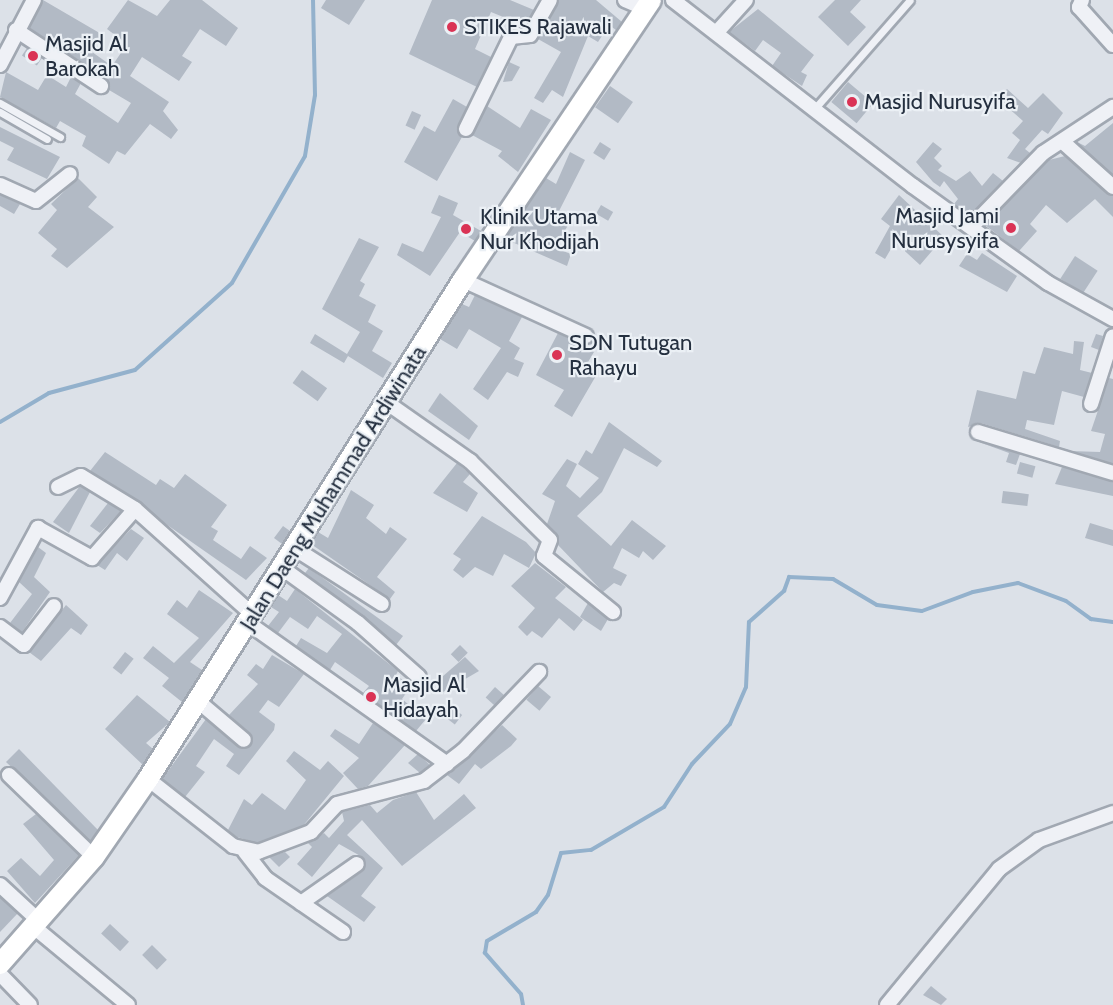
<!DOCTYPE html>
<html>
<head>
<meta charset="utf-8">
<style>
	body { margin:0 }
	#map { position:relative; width:1113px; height:1005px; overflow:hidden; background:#dce1e8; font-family:Cabin,sans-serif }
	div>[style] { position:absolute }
	.stream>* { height:4px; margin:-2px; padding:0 2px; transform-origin:2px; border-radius:2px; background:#93b1cc }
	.building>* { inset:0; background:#b2bac5; transform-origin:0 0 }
	.roads { filter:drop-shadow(2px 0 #a1a8b2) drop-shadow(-2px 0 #a1a8b2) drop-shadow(0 2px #a1a8b2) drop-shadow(0 -2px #a1a8b2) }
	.lane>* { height:7px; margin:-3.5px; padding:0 3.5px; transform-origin:3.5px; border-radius:3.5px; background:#eff1f6 }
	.street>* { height:14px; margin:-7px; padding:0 7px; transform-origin:7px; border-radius:7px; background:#eff1f6 }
	.secondary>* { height:20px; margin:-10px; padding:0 10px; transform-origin:10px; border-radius:10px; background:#fff }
	.dots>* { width:16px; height:16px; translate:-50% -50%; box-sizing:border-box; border:3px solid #ebf0f5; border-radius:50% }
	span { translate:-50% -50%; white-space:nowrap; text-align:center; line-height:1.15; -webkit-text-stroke:4.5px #ebf0f5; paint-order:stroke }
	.poi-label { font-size:22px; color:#242f3f }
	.left { translate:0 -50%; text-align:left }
	.right { translate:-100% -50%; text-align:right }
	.street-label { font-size:22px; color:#242f3f }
</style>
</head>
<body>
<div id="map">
	<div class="stream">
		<i style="left:0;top:422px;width:57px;rotate:-30.6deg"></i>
		<i style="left:49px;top:393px;width:89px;rotate:-15deg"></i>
		<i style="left:135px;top:370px;width:130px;rotate:-41.9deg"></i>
		<i style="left:232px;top:283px;width:146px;rotate:-60.1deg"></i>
		<i style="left:305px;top:156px;width:62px;rotate:-80.7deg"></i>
		<i style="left:315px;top:95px;width:95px;rotate:-91.2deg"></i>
		<i style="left:523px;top:1005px;width:11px;rotate:-100deg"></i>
		<i style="left:521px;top:994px;width:55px;rotate:-131.3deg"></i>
		<i style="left:485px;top:953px;width:12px;rotate:-81deg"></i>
		<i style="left:487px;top:941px;width:57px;rotate:-30.6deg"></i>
		<i style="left:536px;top:912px;width:21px;rotate:-55deg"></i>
		<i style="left:548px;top:895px;width:44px;rotate:-72.8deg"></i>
		<i style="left:561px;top:853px;width:30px;rotate:-6deg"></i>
		<i style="left:591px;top:850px;width:85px;rotate:-30.5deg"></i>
		<i style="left:664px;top:807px;width:51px;rotate:-56.9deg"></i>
		<i style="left:692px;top:764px;width:55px;rotate:-46.5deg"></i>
		<i style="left:730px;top:724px;width:40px;rotate:-66.6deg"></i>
		<i style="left:746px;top:687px;width:65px;rotate:-87.4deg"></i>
		<i style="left:749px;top:622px;width:47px;rotate:-41.5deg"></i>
		<i style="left:784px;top:591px;width:15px;rotate:-70deg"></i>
		<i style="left:789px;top:577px;width:44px;rotate:2.6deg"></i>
		<i style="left:833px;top:579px;width:51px;rotate:30.6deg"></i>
		<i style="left:877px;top:605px;width:45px;rotate:7.6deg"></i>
		<i style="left:922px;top:611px;width:54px;rotate:-20.4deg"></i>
		<i style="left:973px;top:592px;width:46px;rotate:-11.3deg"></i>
		<i style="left:1018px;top:583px;width:51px;rotate:20.6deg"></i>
		<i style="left:1066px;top:601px;width:31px;rotate:36deg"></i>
		<i style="left:1091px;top:619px;width:22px;rotate:8deg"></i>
	</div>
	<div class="building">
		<i style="clip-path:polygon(43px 0,103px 35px,92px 52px,112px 66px,127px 44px,107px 29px,128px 0,157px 16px,170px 0,202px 0,238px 28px,226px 46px,200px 29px,182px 56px,192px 62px,179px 81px,142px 57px,130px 76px,169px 102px,163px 111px,178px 130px,171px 139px,150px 124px,125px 155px,117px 151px,109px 164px,82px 146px,86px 136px,60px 121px,56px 128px,0 97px,6px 72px,38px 90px,47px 75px,66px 87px,71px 77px,81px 83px,75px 94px,118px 123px,131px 103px,109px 90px,106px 78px,29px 28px)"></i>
		<i style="clip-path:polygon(326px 0,365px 0,349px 25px,321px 8px)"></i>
		<i style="clip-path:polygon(432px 0,510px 0,534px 10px,525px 26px,491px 12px,475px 49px,491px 57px,477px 87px,409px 54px)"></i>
		<i style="clip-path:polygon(559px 0,596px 0,622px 22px,616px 30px,609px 25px,598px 42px,588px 36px,563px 97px,552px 90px,543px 103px,534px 98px,561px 52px,538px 39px)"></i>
		<i style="clip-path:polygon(835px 0,861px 0,850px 12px,866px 27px,848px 46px,818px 17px)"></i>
		<i style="clip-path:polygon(758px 9px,814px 55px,801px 72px,807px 75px,802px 86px,772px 66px,781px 53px,763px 40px,755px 51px,729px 32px)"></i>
		<i style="left:27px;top:48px;width:18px;height:9px;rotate:34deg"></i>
		<i style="clip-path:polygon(509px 62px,520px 67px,512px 81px,503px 82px)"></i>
		<i style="left:848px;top:82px;width:33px;height:26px;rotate:40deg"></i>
		<i style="left:610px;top:86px;width:28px;height:26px;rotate:35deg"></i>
		<i style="clip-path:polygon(1007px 89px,1028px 108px,1043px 93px,1063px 113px,1048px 134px,1042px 130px,1025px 149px,1030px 153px,1021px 163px,1007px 158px,1020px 140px,1012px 133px,1023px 121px,998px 99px)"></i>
		<i style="clip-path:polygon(453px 99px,467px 107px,457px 129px,462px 137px,437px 181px,404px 162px,424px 126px,435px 132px)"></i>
		<i style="clip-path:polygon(487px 106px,520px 128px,531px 109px,551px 120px,518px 172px,498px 156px,502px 151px,472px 135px)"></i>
		<i style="left:412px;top:111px;width:10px;height:16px;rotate:24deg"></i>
		<i style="clip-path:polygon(1113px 123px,1113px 175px,1077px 142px,1085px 146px)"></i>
		<i style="clip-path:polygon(0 127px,60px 157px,47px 179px,7px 160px,14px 148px,0 141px)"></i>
		<i style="left:600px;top:142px;width:13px;height:13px;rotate:32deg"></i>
		<i style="clip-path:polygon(933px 142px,942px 149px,934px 158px,942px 166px,938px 170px,956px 181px,970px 171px,982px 186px,993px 173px,1003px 181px,970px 216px,954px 204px,958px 199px,944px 181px,940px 187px,933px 182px,916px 162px)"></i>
		<i style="clip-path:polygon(570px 152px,585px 160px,558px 213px,571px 220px,555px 248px,571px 254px,567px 266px,505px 239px,546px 178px,556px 184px)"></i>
		<i style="clip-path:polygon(1065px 156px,1113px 196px,1113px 217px,1095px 199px,1067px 223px,1046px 205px,1030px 224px,1037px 231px,1019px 251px,985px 225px,1049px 160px)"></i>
		<i style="clip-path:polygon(78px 178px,97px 197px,88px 207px,114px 227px,67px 268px,51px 256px,57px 249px,38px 233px,57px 210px,51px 204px)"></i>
		<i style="clip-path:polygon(0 195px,20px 204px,14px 214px,0 206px)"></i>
		<i style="clip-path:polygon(439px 195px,458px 203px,453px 215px,481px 231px,475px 241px,460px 232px,430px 276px,397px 255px,402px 243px,423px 252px,441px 217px,431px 213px)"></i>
		<i style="clip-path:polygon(899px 195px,944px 237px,920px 265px,895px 242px,885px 259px,875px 253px,890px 226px,881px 219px)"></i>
		<i style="left:601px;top:205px;width:14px;height:10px;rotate:30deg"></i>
		<i style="clip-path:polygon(359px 238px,379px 247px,360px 281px,365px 284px,359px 296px,376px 305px,368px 322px,383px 331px,372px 351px,392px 363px,383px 378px,348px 356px,344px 363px,310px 343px,315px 334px,347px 354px,360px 332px,322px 309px)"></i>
		<i style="clip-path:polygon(982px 253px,1017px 276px,1007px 292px,959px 266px,967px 254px,977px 260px)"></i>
		<i style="left:1075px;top:256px;width:27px;height:27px;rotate:33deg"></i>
		<i style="clip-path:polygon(475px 295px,522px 317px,509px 341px,520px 348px,514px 359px,524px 363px,518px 377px,507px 372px,488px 400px,473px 389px,501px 348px,469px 329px,457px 349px,440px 339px,462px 304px,469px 307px)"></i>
		<i style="clip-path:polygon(558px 333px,594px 352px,585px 367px,597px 374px,572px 417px,554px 406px,564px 390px,536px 375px)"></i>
		<i style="clip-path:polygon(1096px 334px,1103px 336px,1099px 350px,1091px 347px)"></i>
		<i style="clip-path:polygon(1074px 341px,1084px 342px,1080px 370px,1092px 373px,1084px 397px,1062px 391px,1054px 425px,1027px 420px,1025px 429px,1060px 441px,1059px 447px,981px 423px,968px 427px,977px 390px,1016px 399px,1023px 371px,1035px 374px,1044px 347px,1073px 354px)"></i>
		<i style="left:302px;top:370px;width:31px;height:16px;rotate:36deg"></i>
		<i style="clip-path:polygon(1109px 378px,1113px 379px,1113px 464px,1070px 451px,1100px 452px,1105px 434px,1091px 431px)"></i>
		<i style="clip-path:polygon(440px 393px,478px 426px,469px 440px,428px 411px)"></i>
		<i style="clip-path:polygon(609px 422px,662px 461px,657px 467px,624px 448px,602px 492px,577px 516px,611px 546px,632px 520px,666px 546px,653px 560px,643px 551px,639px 558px,622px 548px,613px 568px,627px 575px,621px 586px,614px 583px,603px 592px,558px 545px,547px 524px,555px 501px,542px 494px,567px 459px,577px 464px,566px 486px,580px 498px,599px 478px,578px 464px,586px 450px,592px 454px)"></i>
		<i style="clip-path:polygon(979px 442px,1020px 454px,1016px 465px,1006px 462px,1009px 453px)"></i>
		<i style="clip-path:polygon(105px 452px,156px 485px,160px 479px,174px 488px,185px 474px,227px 505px,211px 527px,218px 531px,213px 540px,241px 559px,250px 546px,267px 558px,246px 580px,90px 471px)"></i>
		<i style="left:1020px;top:462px;width:16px;height:12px;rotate:15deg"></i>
		<i style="clip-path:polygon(457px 463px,470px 474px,463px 482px,478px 493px,467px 512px,433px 493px)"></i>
		<i style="clip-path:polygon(1062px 467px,1113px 482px,1113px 496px,1055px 484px)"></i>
		<i style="clip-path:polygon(80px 486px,90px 492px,69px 533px,53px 522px)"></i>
		<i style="clip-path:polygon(351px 490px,374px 505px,366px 518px,386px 534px,390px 527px,407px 539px,377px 577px,395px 592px,390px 599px,311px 544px,318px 532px,328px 538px)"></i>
		<i style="left:1003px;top:491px;width:26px;height:12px;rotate:7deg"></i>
		<i style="clip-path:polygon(108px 503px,121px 511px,100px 533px,90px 526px)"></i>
		<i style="clip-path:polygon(482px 516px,526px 542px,536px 553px,529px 568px,504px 554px,493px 576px,475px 567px,463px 578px,453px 570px,461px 559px,453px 554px)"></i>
		<i style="clip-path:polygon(1090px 523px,1113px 530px,1113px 546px,1085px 538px)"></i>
		<i style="clip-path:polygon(283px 526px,290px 531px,282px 544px,274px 538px)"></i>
		<i style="clip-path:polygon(131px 529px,144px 538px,127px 561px,117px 553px,105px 570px,97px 565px)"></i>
		<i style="clip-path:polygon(38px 547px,46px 553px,34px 577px,50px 592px,22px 632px,10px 623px,32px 594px,19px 582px)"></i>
		<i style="clip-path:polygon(535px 563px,566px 587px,555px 598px,583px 620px,574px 631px,559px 618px,542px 638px,532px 631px,527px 636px,518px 627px,535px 608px,511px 586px)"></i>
		<i style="clip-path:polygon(309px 568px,403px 636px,396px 645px,305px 573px)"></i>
		<i style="clip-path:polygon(295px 589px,398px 671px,396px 675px,411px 686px,402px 699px,426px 719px,416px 731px,363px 693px,369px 686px,335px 662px,330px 670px,296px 646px,301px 638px,327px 653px,342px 634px,317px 616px,308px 629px,290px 617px,278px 633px,268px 626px,279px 612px,271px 607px,278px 595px,287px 601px)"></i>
		<i style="clip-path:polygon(199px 590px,233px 613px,190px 662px,202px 670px,182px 702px,162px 686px,169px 678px,143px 658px,153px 646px,174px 663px,199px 638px,167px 614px,177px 600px,187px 608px)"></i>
		<i style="clip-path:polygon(588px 603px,608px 619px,601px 631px,580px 617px)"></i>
		<i style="clip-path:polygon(66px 605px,88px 625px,81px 635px,71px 628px,41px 661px,29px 652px)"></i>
		<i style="left:460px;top:645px;width:11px;height:13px;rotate:45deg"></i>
		<i style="left:125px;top:652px;width:11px;height:20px;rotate:38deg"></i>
		<i style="clip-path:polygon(272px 655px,304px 674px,279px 707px,268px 700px,259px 712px,275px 724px,274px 730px,239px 775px,226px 766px,234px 754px,214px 739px,196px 766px,205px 772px,185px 797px,162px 779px,206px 719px,239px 747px,251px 745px,250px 734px,229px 715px,258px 684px,247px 675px,256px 664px,263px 669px)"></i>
		<i style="clip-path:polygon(465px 657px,479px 671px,443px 692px,435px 683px)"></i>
		<i style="left:538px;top:686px;width:17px;height:18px;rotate:40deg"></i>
		<i style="left:495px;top:687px;width:12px;height:14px;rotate:42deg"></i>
		<i style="clip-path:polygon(137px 695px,170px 722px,146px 743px,153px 749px,143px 765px,105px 729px)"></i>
		<i style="left:448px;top:704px;width:18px;height:12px;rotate:38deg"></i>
		<i style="clip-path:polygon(373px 723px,405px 745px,368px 786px,358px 789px,343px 773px,359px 758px,330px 736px,335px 729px,359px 744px)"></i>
		<i style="clip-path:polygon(502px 725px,517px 739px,511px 746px,481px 769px,475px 764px,459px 784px,447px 775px)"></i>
		<i style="clip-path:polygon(19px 749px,98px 830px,90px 841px,6px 762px)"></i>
		<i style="clip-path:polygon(294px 751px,320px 770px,328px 761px,344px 776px,303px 826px,257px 843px,237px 837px,228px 830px,244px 799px,252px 805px,262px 793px,285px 810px,306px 780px,286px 761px)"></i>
		<i style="clip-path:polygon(418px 754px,430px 765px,420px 773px,408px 763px)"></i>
		<i style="clip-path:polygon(416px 792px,434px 820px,464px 794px,476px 808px,402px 866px,362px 820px,347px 835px,383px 868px,361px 896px,376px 907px,364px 922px,327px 896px,363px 871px,364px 858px,339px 844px,312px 877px,297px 864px,312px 847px,308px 843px,324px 833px,329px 838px,344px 821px,342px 812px,370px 805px,377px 813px,393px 800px)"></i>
		<i style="clip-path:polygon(36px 814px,79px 855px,35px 903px,7px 871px,21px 858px,40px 876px,54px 860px,23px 824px)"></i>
		<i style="clip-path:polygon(285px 852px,290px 857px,279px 867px,269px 857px)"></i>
		<i style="clip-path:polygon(0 897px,18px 913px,0 932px)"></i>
		<i style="left:110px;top:924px;width:26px;height:13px;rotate:43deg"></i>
		<i style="left:152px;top:945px;width:21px;height:14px;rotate:45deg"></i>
		<i style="clip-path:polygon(931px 986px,947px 999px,941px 1005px,923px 995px)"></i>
	</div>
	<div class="roads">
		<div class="lane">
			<i style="left:0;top:103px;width:69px;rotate:29.5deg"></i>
			<i style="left:816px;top:107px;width:142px;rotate:-48.7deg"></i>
			<i style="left:0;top:112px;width:54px;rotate:29.9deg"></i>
		</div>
		<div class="street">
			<i style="left:625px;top:0;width:21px;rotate:23deg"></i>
			<i style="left:673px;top:0;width:304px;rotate:37.8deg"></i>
			<i style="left:913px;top:186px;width:166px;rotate:35.7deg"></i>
			<i style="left:1048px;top:283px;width:74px;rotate:29deg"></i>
			<i style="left:1082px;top:0;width:8px;rotate:113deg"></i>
			<i style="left:1079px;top:7px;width:51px;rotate:48.2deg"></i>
			<i style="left:16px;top:30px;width:102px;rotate:33.4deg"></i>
			<i style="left:717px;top:32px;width:43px;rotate:-47.8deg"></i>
			<i style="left:0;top:65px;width:73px;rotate:-62.4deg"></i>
			<i style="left:466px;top:129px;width:102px;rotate:-63.9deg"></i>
			<i style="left:511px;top:37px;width:19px;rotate:-6deg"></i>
			<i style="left:530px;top:35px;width:40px;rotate:-60.3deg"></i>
			<i style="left:1064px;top:143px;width:66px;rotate:41.9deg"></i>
			<i style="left:0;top:185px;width:39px;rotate:24deg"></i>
			<i style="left:36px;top:201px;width:43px;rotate:-38.5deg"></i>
			<i style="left:971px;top:227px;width:103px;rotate:-45.8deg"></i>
			<i style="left:1043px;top:153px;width:84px;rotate:-33.3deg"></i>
			<i style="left:463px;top:280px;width:135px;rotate:24.5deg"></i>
			<i style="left:386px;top:402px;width:103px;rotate:35.1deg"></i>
			<i style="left:470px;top:461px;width:112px;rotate:44.6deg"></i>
			<i style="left:550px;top:540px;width:17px;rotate:111deg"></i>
			<i style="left:544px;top:556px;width:89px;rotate:39.1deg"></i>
			<i style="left:1091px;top:404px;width:71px;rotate:-72.1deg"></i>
			<i style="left:978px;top:432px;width:141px;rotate:16.9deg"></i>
			<i style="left:58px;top:487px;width:25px;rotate:-26deg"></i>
			<i style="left:81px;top:476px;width:63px;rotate:31.4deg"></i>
			<i style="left:135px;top:509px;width:157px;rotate:41.9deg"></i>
			<i style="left:294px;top:548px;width:104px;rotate:32.5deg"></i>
			<i style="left:282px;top:568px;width:94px;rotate:35.9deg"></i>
			<i style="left:358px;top:623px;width:81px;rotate:41.5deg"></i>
			<i style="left:0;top:598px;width:80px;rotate:-61.5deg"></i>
			<i style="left:38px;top:528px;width:62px;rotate:29.1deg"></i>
			<i style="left:92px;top:558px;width:65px;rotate:-48.7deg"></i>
			<i style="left:248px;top:623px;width:244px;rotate:35.3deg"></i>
			<i style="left:0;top:627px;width:30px;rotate:37deg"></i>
			<i style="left:24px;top:645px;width:49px;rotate:-52.4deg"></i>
			<i style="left:198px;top:701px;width:60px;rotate:40.3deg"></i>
			<i style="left:9px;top:775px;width:118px;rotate:44deg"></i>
			<i style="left:148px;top:779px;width:108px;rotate:38.2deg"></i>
			<i style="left:233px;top:846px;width:26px;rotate:13deg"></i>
			<i style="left:258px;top:852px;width:57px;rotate:-20.7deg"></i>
			<i style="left:311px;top:832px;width:38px;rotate:-47deg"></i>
			<i style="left:337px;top:804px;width:90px;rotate:-14.8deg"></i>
			<i style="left:424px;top:781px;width:49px;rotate:-37.6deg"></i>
			<i style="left:463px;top:751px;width:110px;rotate:-46.1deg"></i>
			<i style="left:245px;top:852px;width:33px;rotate:52deg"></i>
			<i style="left:265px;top:878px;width:95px;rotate:34.7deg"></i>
			<i style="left:0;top:885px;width:53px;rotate:42.7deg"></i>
			<i style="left:301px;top:903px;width:68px;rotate:-34.9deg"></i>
			<i style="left:34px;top:927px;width:122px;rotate:39.7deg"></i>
			<i style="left:0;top:974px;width:43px;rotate:45.9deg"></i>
			<i style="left:887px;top:1005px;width:176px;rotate:-50.5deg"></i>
			<i style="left:999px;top:869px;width:49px;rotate:-35.9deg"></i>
			<i style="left:1039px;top:840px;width:79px;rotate:-20deg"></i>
		</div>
		<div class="secondary">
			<i style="left:0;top:964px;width:142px;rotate:-48.7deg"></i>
			<i style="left:94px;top:857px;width:95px;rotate:-55.3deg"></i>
			<i style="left:148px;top:779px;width:590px;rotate:-57.74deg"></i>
			<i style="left:463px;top:280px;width:337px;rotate:-56.1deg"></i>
		</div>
	</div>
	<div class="dots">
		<i style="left:452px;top:27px;background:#da3355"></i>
		<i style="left:33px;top:56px;background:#da3355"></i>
		<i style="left:852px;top:102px;background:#da3355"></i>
		<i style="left:1011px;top:228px;background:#da3355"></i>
		<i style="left:466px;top:229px;background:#da3355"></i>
		<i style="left:557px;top:355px;background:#da3355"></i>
		<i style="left:371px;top:697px;background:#da3355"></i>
	</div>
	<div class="poi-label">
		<span class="left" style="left:464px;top:27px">STIKES Rajawali</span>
		<span class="left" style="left:45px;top:56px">Masjid Al<br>Barokah</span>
		<span class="left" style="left:864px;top:102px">Masjid Nurusyifa</span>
		<span class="right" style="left:999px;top:228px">Masjid Jami<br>Nurusysyifa</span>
		<span class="left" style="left:480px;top:229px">Klinik Utama<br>Nur Khodijah</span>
		<span class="left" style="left:569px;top:355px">SDN Tutugan<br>Rahayu</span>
		<span class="left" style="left:383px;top:697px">Masjid Al<br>Hidayah</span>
	</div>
	<div class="street-label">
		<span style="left:333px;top:488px;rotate:-58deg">Jalan Daeng Muhammad Ardiwinata</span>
	</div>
</div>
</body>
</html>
